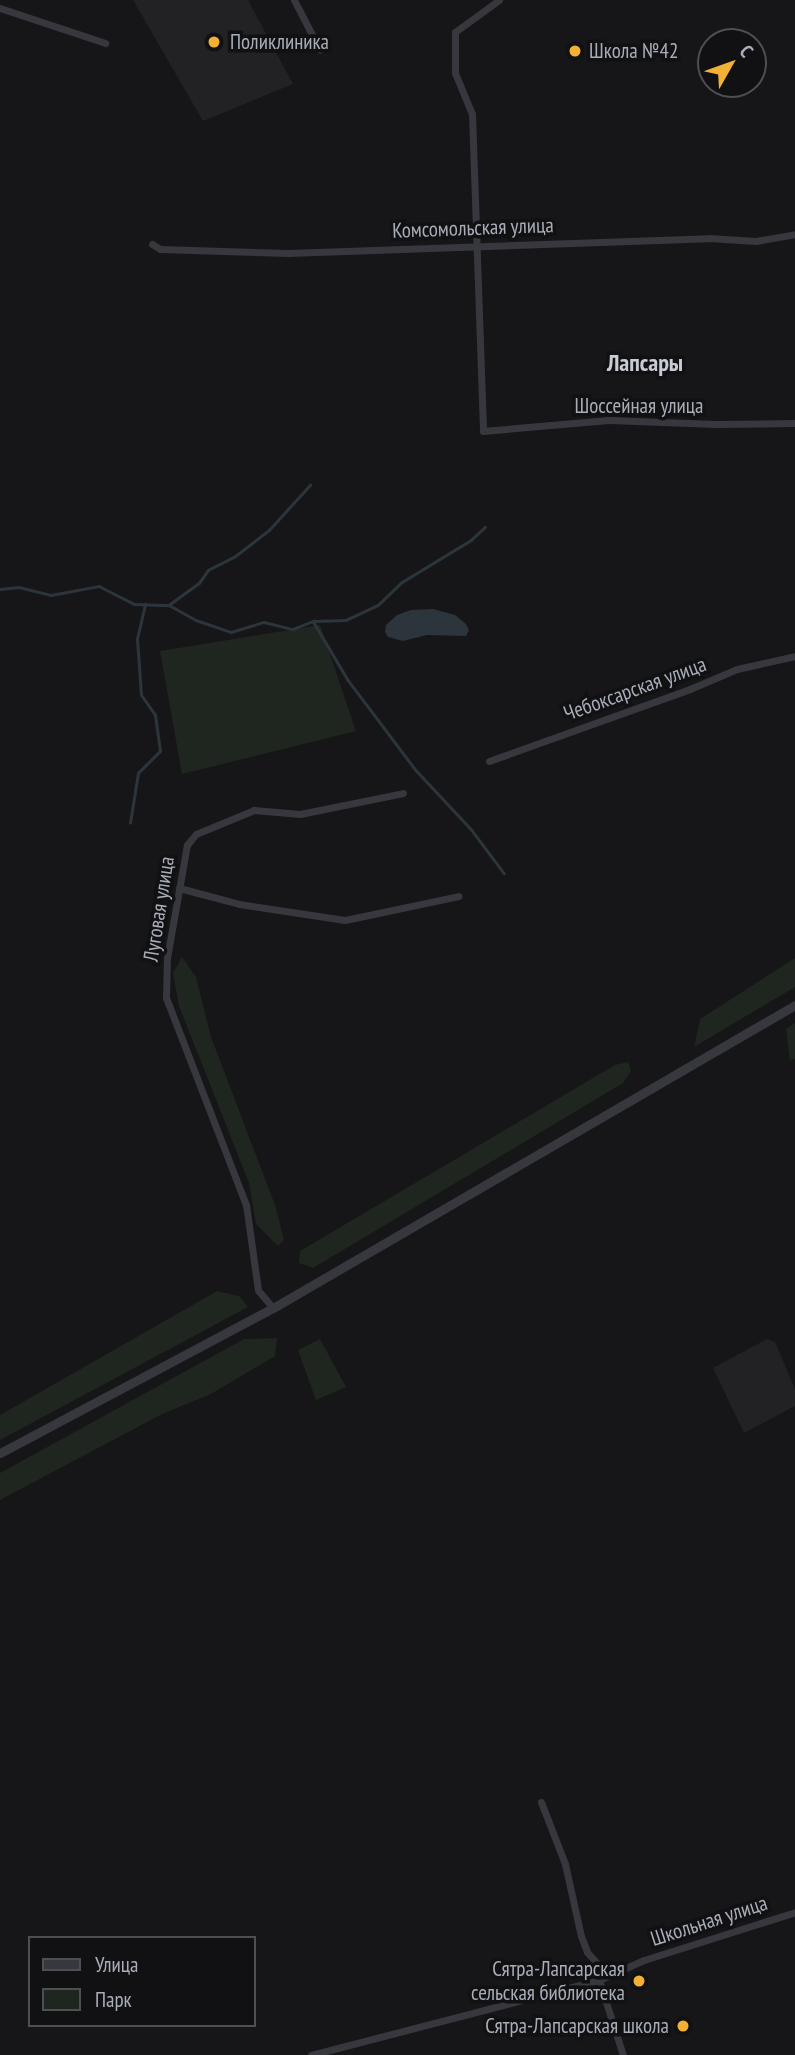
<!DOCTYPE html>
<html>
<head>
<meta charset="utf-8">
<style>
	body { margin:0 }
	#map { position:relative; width:795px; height:2055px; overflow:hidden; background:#161618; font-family:"PT Sans Narrow",sans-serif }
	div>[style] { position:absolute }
	.built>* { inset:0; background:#222225 }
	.green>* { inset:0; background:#1e261f }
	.water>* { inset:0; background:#2c353c }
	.stream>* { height:2.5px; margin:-1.25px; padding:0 1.25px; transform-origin:1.25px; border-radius:1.25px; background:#2c353c }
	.minor>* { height:7px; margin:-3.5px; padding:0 3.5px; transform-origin:3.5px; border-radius:3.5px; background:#37383d }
	.tertiary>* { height:9px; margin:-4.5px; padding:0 4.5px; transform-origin:4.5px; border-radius:4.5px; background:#37383d }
	.dots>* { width:19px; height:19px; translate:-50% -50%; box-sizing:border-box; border:4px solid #111113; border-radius:50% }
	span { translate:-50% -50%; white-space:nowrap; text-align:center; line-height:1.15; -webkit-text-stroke:7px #111113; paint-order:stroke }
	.poi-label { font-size:21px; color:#a8adb8 }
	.left { translate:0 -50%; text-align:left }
	.right { translate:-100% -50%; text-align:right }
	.street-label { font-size:21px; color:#a8adb8 }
	.quarter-label { font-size:24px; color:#c9ccd4; font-weight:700 }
	.legend { position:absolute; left:28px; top:1936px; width:228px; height:91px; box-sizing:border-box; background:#111113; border:2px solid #4d4f55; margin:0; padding:9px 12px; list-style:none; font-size:21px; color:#a8adb8 }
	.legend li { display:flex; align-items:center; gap:14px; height:35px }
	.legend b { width:35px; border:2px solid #4d4f55 }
	.north { position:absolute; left:697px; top:28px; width:70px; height:70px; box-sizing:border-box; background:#111113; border:2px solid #4d4f55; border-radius:50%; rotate:50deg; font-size:19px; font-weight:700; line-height:28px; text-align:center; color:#a8adb8 }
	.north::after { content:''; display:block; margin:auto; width:24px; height:32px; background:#f2b134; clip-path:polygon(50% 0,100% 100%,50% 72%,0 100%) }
</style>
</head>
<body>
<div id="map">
	<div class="built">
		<i style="clip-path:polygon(133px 0,248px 0,293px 84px,203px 121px)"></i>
		<i style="clip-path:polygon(767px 1339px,775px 1342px,795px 1389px,795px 1406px,744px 1433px,713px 1368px)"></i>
	</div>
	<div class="green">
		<i style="clip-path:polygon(320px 625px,356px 731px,182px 774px,160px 651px)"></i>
		<i style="clip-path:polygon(182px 957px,196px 977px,211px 1037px,275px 1205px,284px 1240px,278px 1246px,256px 1224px,249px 1183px,179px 1006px,173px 973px)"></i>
		<i style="clip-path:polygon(795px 958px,795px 987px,694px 1047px,700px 1019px)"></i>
		<i style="clip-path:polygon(795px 1023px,795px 1059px,790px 1061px,786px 1029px)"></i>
		<i style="clip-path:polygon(628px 1062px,631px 1071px,623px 1083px,313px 1268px,299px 1263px,300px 1251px,615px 1065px)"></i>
		<i style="clip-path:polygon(217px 1291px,239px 1296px,248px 1307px,0 1440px,0 1415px)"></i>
		<i style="clip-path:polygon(277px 1338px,275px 1356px,209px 1395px,164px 1413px,0 1500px,0 1473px,244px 1339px)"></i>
		<i style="clip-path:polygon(320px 1339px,346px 1387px,316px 1400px,298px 1350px)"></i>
	</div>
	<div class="water">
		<i style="clip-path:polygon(433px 609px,455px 615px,466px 624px,469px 630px,466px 636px,427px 635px,403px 641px,388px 637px,385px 632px,386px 625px,397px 615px,411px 610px)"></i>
	</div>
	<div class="stream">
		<i style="left:0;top:589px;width:19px;rotate:-6deg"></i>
		<i style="left:19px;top:587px;width:33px;rotate:14deg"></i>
		<i style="left:51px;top:595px;width:49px;rotate:-10.6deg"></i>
		<i style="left:99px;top:586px;width:39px;rotate:27deg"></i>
		<i style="left:134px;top:604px;width:35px;rotate:2deg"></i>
		<i style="left:169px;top:605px;width:31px;rotate:29deg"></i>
		<i style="left:196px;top:620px;width:37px;rotate:19deg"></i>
		<i style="left:231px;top:632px;width:34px;rotate:-17deg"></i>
		<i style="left:264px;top:622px;width:30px;rotate:14deg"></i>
		<i style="left:293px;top:629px;width:22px;rotate:-22deg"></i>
		<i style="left:313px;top:621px;width:69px;rotate:59.3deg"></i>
		<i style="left:348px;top:680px;width:111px;rotate:53deg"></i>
		<i style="left:415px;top:769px;width:82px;rotate:47deg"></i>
		<i style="left:471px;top:829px;width:55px;rotate:53.1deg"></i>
		<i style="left:170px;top:604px;width:36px;rotate:-36deg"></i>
		<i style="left:199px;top:583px;width:16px;rotate:-55deg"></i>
		<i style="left:208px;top:570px;width:29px;rotate:-27deg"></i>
		<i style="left:234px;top:557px;width:44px;rotate:-37.6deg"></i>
		<i style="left:269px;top:530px;width:61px;rotate:-47.7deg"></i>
		<i style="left:315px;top:621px;width:31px;rotate:-2deg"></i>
		<i style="left:346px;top:620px;width:35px;rotate:-25deg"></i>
		<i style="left:378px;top:605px;width:33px;rotate:-44deg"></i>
		<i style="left:402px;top:582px;width:81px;rotate:-31.3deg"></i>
		<i style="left:471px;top:540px;width:19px;rotate:-43deg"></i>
		<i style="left:130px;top:823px;width:51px;rotate:-80.9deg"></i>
		<i style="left:138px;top:773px;width:31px;rotate:-45deg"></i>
		<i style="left:160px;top:751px;width:36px;rotate:-98deg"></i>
		<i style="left:155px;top:715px;width:24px;rotate:-125deg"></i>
		<i style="left:141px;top:695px;width:56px;rotate:-94.1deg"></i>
		<i style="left:137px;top:639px;width:36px;rotate:-77deg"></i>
	</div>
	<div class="minor">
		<i style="left:294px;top:0;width:56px;rotate:62.5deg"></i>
		<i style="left:499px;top:0;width:54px;rotate:144deg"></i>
		<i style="left:455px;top:32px;width:41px;rotate:90deg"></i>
		<i style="left:455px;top:73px;width:44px;rotate:67.5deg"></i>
		<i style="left:472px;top:114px;width:317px;rotate:88deg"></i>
		<i style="left:483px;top:431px;width:126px;rotate:-5deg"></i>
		<i style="left:609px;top:420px;width:107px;rotate:2.1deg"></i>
		<i style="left:716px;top:424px;width:79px;rotate:-0.7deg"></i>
		<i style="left:0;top:8px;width:111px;rotate:18.4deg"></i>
		<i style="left:152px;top:244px;width:9px;rotate:32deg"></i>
		<i style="left:160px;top:249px;width:128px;rotate:1.8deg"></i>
		<i style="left:288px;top:253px;width:421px;rotate:-2deg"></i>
		<i style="left:709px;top:238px;width:47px;rotate:3.7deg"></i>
		<i style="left:756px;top:241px;width:40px;rotate:-10deg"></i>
		<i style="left:489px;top:761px;width:214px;rotate:-19.7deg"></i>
		<i style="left:690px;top:689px;width:51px;rotate:-23.1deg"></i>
		<i style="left:737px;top:669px;width:59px;rotate:-12.6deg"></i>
		<i style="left:179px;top:888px;width:62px;rotate:14.9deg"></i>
		<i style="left:239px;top:904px;width:107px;rotate:8.6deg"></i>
		<i style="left:345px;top:920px;width:116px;rotate:-11.9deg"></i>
		<i style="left:273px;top:1308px;width:23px;rotate:-130deg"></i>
		<i style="left:258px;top:1290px;width:86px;rotate:-98deg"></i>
		<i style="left:246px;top:1205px;width:222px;rotate:-111.1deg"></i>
		<i style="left:166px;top:998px;width:40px;rotate:-88.6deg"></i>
		<i style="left:167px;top:958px;width:115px;rotate:-80deg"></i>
		<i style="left:187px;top:845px;width:14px;rotate:-51deg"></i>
		<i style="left:196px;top:834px;width:63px;rotate:-22.5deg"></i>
		<i style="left:254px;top:810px;width:46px;rotate:5deg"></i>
		<i style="left:300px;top:814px;width:105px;rotate:-11.5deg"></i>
		<i style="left:541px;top:1802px;width:66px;rotate:68.8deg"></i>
		<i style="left:565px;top:1864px;width:74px;rotate:77.5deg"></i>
		<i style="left:581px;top:1936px;width:17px;rotate:69deg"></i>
		<i style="left:587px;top:1952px;width:24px;rotate:48deg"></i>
		<i style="left:603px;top:1970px;width:8px;rotate:90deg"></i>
		<i style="left:599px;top:1980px;width:79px;rotate:72.3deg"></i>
		<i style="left:311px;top:2055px;width:298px;rotate:-14.6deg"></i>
		<i style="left:599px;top:1980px;width:49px;rotate:-24deg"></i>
		<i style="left:644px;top:1960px;width:158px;rotate:-17.6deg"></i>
	</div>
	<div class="tertiary">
		<i style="left:0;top:1453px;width:309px;rotate:-28deg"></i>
		<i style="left:273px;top:1308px;width:604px;rotate:-30.13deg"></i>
	</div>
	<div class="dots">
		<i style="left:214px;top:42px;background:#f2b134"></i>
		<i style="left:575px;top:51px;background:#f2b134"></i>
		<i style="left:639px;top:1981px;background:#f2b134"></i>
		<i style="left:683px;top:2026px;background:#f2b134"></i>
	</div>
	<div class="poi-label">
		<span class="left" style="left:230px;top:42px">Поликлиника</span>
		<span class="left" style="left:589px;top:51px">Школа №42</span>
		<span class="right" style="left:625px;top:1981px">Сятра-Лапсарская<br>сельская библиотека</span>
		<span class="right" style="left:669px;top:2026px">Сятра-Лапсарская школа</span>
	</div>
	<div class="street-label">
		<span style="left:473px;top:228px;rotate:-2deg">Комсомольская улица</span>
		<span style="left:639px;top:406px">Шоссейная улица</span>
		<span style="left:635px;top:689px;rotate:-20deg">Чебоксарская улица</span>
		<span style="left:159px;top:909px;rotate:-81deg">Луговая улица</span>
		<span style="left:709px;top:1921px;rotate:-18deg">Школьная улица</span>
	</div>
	<div class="quarter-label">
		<span style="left:645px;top:363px">Лапсары</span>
	</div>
	<ul class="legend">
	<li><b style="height:9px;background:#37383d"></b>Улица</li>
	<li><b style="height:19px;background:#1e261f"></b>Парк</li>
	</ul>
	<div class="north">С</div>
</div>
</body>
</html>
